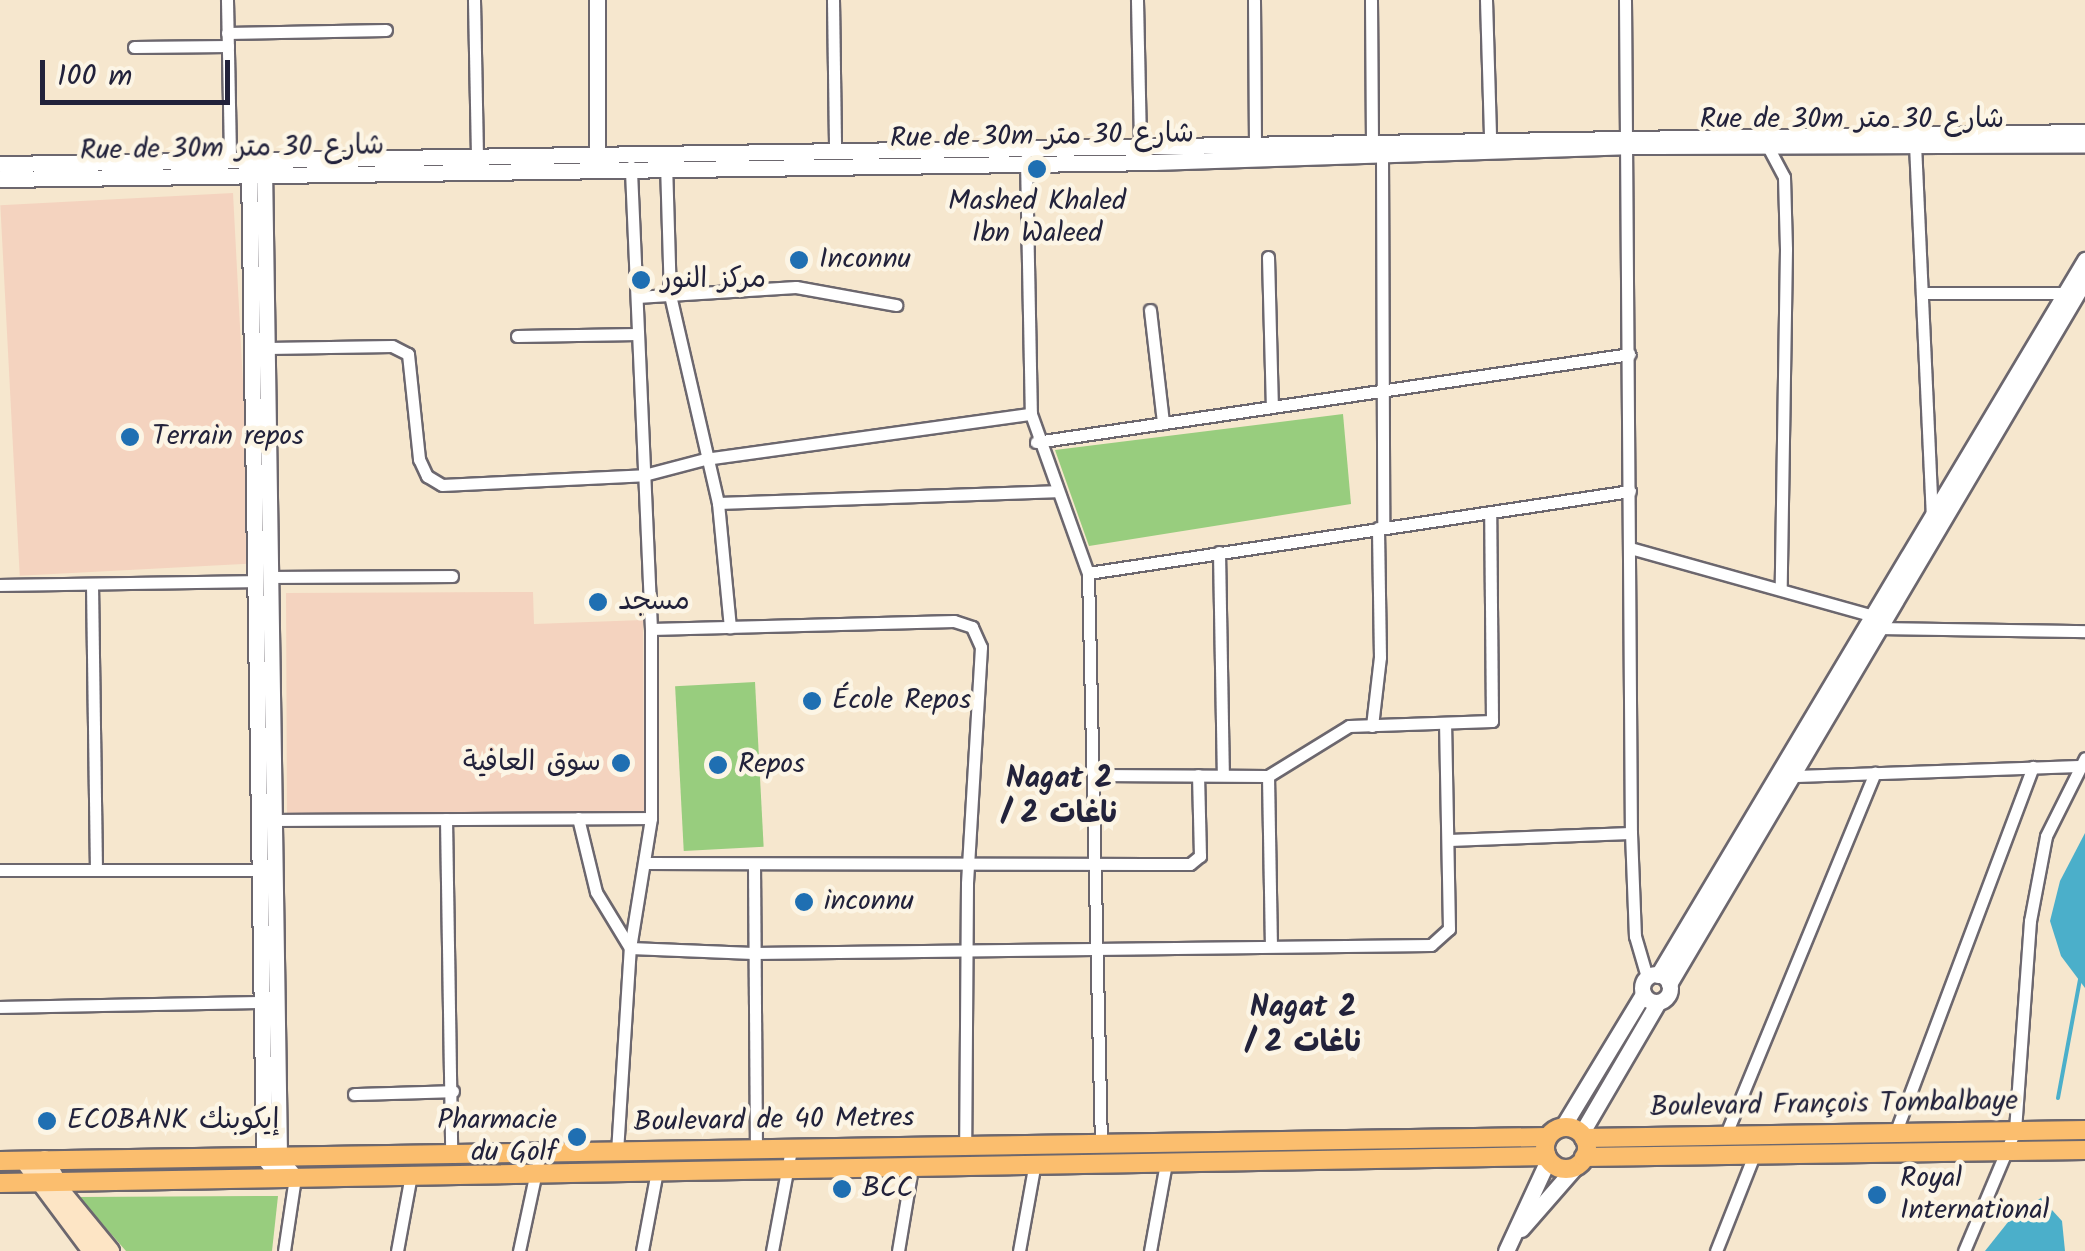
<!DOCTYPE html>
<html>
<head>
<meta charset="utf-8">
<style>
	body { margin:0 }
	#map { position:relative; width:2085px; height:1251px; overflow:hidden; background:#f6e7ce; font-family:Kalam,"Playpen Sans Arabic",sans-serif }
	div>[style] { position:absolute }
	.built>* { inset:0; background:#f4d3bf; transform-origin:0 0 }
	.green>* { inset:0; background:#98cd7e; transform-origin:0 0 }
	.water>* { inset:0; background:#4bafca }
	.stream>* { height:4px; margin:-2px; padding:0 2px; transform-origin:2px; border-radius:2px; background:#4bafca }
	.roads { filter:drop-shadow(2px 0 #6c676e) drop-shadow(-2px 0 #6c676e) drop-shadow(0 2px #6c676e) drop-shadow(0 -2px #6c676e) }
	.minor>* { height:11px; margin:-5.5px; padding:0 5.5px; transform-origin:5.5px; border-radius:5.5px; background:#fff }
	.tertiary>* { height:15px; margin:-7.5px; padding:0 7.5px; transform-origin:7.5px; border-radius:7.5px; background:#fff }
	.tertiary>.ring { margin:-7.5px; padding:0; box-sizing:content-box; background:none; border:15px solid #fff; border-radius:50% }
	.secondary>* { height:18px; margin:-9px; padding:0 9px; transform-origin:9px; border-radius:9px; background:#fde5c5 }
	.primary>* { height:18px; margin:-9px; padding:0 9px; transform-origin:9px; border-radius:9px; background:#fbbe6e }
	.primary>.ring { margin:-9px; padding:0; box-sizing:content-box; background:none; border:18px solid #fbbe6e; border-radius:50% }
	.dots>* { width:28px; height:28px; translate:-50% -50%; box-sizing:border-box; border:5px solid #fcf5e5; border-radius:50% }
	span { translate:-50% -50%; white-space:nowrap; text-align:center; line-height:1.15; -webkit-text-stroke:9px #fcf5e5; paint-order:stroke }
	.street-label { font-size:28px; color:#22223b }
	.poi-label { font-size:28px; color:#22223b }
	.left { translate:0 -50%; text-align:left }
	.right { translate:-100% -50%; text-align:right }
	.neighbourhood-label { font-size:30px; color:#22223b; font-weight:700 }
	.scale { position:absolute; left:40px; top:60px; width:190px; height:45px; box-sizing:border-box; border:5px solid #22223b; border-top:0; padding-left:12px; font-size:30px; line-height:35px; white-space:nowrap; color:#22223b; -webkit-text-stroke:8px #fcf5e5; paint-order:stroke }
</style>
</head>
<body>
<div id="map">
	<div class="built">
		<i style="left:233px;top:193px;width:371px;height:233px;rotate:87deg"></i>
		<i style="clip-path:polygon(533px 592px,534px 624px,643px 620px,644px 814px,287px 815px,286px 593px)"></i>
	</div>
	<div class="green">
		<i style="clip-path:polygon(1343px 414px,1351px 504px,1089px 546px,1055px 450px)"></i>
		<i style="left:755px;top:682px;width:165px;height:80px;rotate:87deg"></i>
		<i style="clip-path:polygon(278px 1196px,272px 1251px,126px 1251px,79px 1197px)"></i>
	</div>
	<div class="water">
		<i style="clip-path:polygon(2085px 833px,2085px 988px,2061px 956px,2050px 921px,2060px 881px)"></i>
		<i style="clip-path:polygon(2041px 1198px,2062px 1221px,2065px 1251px,1985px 1251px,2016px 1212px)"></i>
	</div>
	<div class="stream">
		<i style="left:2058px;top:1098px;width:121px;rotate:-79.5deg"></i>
	</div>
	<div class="roads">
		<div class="minor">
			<i style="left:227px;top:0;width:158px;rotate:88.9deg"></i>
			<i style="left:474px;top:0;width:153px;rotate:88.9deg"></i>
			<i style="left:833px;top:0;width:148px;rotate:89.2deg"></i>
			<i style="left:1137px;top:0;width:144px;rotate:88.8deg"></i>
			<i style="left:1254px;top:0;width:142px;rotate:89.6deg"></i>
			<i style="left:1371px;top:0;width:139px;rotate:89.6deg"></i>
			<i style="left:1486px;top:0;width:138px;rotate:88.3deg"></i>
			<i style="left:1625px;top:0;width:833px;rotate:89.59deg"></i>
			<i style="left:1631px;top:833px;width:103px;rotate:87.8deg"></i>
			<i style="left:1635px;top:936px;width:43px;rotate:73.7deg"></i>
			<i style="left:227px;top:33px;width:159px;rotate:-1.1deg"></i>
			<i style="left:134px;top:47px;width:94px;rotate:-0.6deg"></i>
			<i style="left:1915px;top:144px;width:372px;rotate:87.4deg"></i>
			<i style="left:1767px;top:145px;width:36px;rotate:62deg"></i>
			<i style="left:1784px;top:177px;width:72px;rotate:88.4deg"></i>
			<i style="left:1786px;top:249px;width:337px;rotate:90.9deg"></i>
			<i style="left:1382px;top:153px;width:374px;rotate:89.8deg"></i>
			<i style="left:1026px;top:159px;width:255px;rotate:88.9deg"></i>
			<i style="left:1031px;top:414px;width:169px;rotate:70.3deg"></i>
			<i style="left:1088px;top:573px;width:571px;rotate:88.7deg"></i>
			<i style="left:666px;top:163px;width:132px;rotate:88.3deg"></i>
			<i style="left:670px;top:295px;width:213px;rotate:77deg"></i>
			<i style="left:718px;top:503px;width:125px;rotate:84.5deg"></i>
			<i style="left:1268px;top:257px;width:150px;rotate:88.5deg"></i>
			<i style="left:1925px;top:293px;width:140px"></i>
			<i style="left:637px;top:297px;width:159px;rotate:-3.6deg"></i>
			<i style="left:796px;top:287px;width:102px;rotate:10.2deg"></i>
			<i style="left:1150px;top:310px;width:114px;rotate:83.4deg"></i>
			<i style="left:517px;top:336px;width:121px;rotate:-0.9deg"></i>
			<i style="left:267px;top:348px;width:125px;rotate:-0.9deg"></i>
			<i style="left:392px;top:346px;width:18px;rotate:27deg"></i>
			<i style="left:408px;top:354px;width:106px;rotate:84deg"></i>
			<i style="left:419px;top:459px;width:19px;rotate:65deg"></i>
			<i style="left:427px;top:476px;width:17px;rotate:31deg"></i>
			<i style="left:442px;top:485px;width:202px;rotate:-2.8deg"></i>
			<i style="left:644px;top:475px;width:63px;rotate:-14.7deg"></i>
			<i style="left:705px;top:459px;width:329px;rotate:-7.9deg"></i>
			<i style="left:1036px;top:442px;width:600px;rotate:-8.43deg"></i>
			<i style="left:718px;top:503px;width:337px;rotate:-2deg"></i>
			<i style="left:1630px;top:548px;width:253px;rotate:15.6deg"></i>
			<i style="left:1219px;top:552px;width:222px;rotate:89deg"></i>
			<i style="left:1088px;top:573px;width:548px;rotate:-8.6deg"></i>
			<i style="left:271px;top:577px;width:181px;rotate:-0.3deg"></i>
			<i style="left:92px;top:584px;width:285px;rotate:89.2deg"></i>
			<i style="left:0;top:585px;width:257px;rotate:-0.9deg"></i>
			<i style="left:1883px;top:628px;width:202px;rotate:0.9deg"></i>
			<i style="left:651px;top:629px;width:303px;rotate:-1.5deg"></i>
			<i style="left:954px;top:621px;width:19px;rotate:18deg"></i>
			<i style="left:972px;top:627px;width:22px;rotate:66deg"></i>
			<i style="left:981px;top:647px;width:237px;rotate:93.4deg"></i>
			<i style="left:967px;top:884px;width:262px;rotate:90.4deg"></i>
			<i style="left:1372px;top:726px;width:69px;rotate:-83.4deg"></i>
			<i style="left:1380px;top:657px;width:129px;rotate:-90.9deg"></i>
			<i style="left:1096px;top:775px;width:172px;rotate:0.3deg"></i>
			<i style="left:1268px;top:776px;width:95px;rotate:-31.7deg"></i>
			<i style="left:1349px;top:726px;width:143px;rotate:-2deg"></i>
			<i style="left:1492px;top:721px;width:209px;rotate:-90.5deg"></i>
			<i style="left:1268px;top:776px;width:170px;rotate:89deg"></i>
			<i style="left:1795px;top:776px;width:285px;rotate:-2deg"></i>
			<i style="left:578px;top:818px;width:76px;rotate:76.3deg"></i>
			<i style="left:596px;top:892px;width:66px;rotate:58.7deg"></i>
			<i style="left:630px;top:948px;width:123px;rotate:2.3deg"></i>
			<i style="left:753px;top:953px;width:678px;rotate:-0.68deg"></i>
			<i style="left:1431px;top:945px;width:24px;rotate:-42deg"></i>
			<i style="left:1449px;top:929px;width:203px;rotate:-91.1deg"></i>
			<i style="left:446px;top:819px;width:336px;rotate:89.1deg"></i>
			<i style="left:275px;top:820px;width:376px;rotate:-0.3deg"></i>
			<i style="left:1448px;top:840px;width:183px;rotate:-2.2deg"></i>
			<i style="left:644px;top:863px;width:546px;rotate:0.1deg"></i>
			<i style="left:1190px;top:864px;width:13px;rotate:-39deg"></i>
			<i style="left:1200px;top:856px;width:81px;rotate:-91.4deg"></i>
			<i style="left:754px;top:865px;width:285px;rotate:89.6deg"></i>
			<i style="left:0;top:870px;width:261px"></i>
			<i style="left:0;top:1007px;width:266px;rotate:-1.1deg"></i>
			<i style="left:354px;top:1094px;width:99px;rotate:-1.7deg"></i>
			<i style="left:1896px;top:1131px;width:389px;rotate:-69.4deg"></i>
			<i style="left:1726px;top:1134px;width:391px;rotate:-67.6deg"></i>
			<i style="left:617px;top:1152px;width:204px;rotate:-86.4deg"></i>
			<i style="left:630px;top:948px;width:132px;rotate:-80.8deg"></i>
			<i style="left:651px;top:818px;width:189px;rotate:-90deg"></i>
			<i style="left:651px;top:629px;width:463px;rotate:-92.5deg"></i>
			<i style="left:284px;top:1251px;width:75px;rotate:-81.5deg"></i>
			<i style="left:397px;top:1251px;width:77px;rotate:-79.6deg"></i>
			<i style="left:519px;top:1251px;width:100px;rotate:-77.9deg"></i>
			<i style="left:642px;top:1251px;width:81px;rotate:-79.4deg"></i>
			<i style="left:772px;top:1251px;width:104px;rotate:-79.4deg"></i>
			<i style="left:898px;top:1251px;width:85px;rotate:-80.5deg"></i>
			<i style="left:1019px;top:1251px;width:90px;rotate:-79.8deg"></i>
			<i style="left:1150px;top:1251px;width:89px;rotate:-79.7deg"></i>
			<i style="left:1716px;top:1251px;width:103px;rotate:-68.4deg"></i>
			<i style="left:1964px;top:1251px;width:131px;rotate:-67.1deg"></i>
			<i style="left:2015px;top:1130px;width:210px;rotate:-85.9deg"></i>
			<i style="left:2030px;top:921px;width:86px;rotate:-79.3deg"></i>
			<i style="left:2046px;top:836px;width:87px;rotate:-63.4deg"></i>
		</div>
		<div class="tertiary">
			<i style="left:597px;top:0;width:161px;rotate:90deg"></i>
			<i style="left:0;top:164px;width:2085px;rotate:-0.88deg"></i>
			<i style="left:249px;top:167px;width:991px;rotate:89.13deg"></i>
			<i style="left:264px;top:1158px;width:26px;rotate:51deg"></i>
			<i style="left:264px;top:167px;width:991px;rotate:89.13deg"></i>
			<i style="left:279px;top:1158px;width:25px;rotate:50deg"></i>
			<i style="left:0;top:179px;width:1154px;rotate:-0.84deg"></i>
			<i style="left:1154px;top:162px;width:472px;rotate:-1.9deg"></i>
			<i style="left:1626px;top:146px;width:459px;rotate:-0.2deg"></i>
			<i class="ring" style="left:1642px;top:974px;width:13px;height:13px"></i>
			<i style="left:1658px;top:975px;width:833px;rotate:-59.15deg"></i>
			<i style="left:1669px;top:984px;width:818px;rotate:-59.42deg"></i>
			<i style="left:1562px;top:1128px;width:157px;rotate:-58.8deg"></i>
			<i style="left:1581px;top:1134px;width:153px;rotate:-59.7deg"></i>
			<i style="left:1521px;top:1229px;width:82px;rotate:-48.9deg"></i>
			<i style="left:1506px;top:1251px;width:100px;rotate:-65.2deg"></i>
		</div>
		<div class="secondary">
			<i style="left:45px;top:1160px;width:38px;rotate:62deg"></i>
			<i style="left:63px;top:1194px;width:74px;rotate:50.5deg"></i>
			<i style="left:25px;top:1161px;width:112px;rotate:53.3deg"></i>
		</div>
		<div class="primary">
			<i class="ring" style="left:1545px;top:1127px;width:24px;height:24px"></i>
			<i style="left:1584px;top:1138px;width:501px;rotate:-0.91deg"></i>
			<i style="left:1584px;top:1157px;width:501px;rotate:-0.8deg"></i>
			<i style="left:0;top:1161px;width:1548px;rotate:-0.89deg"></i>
			<i style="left:0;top:1183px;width:1547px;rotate:-1deg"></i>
		</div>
	</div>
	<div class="dots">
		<i style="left:1037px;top:169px;background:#1f6fb2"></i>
		<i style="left:799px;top:260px;background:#1f6fb2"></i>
		<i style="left:641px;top:280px;background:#1f6fb2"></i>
		<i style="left:130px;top:437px;background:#1f6fb2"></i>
		<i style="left:598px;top:602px;background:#1f6fb2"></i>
		<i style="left:812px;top:701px;background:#1f6fb2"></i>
		<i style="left:621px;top:763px;background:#1f6fb2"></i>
		<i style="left:718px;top:765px;background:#1f6fb2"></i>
		<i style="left:804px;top:902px;background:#1f6fb2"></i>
		<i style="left:47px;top:1121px;background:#1f6fb2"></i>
		<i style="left:577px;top:1137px;background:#1f6fb2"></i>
		<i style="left:842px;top:1189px;background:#1f6fb2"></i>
		<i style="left:1877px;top:1195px;background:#1f6fb2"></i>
	</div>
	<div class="street-label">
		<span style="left:1852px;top:120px">Rue de 30m شارع 30 متر</span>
		<span style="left:1042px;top:137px;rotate:-1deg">Rue de 30m شارع 30 متر</span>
		<span style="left:232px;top:149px;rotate:-1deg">Rue de 30m شارع 30 متر</span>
		<span style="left:1834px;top:1105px;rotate:-1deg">Boulevard François Tombalbaye</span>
		<span style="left:774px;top:1121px;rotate:-1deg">Boulevard de 40 Metres</span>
	</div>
	<div class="poi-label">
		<span style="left:1037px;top:218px">Mashed Khaled<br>Ibn Waleed</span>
		<span class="left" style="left:819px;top:260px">Inconnu</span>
		<span class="left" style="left:661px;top:280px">مركز النور</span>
		<span class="left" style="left:152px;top:437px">Terrain repos</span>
		<span class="left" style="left:618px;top:602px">مسجد</span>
		<span class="left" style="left:832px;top:701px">École Repos</span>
		<span class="right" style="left:601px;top:763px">سوق العافية</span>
		<span class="left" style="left:738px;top:765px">Repos</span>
		<span class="left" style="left:824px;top:902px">inconnu</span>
		<span class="left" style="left:67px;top:1121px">ECOBANK إيكوبنك</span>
		<span class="right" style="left:557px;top:1137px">Pharmacie<br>du Golf</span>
		<span class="left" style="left:1900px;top:1195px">Royal<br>International</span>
		<span class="left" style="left:862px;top:1189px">BCC</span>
	</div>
	<div class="neighbourhood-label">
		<span style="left:1059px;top:796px">Nagat 2<br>/ ناغات 2</span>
		<span style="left:1303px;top:1025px">Nagat 2<br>/ ناغات 2</span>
	</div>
	<div class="scale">100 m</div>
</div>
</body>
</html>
